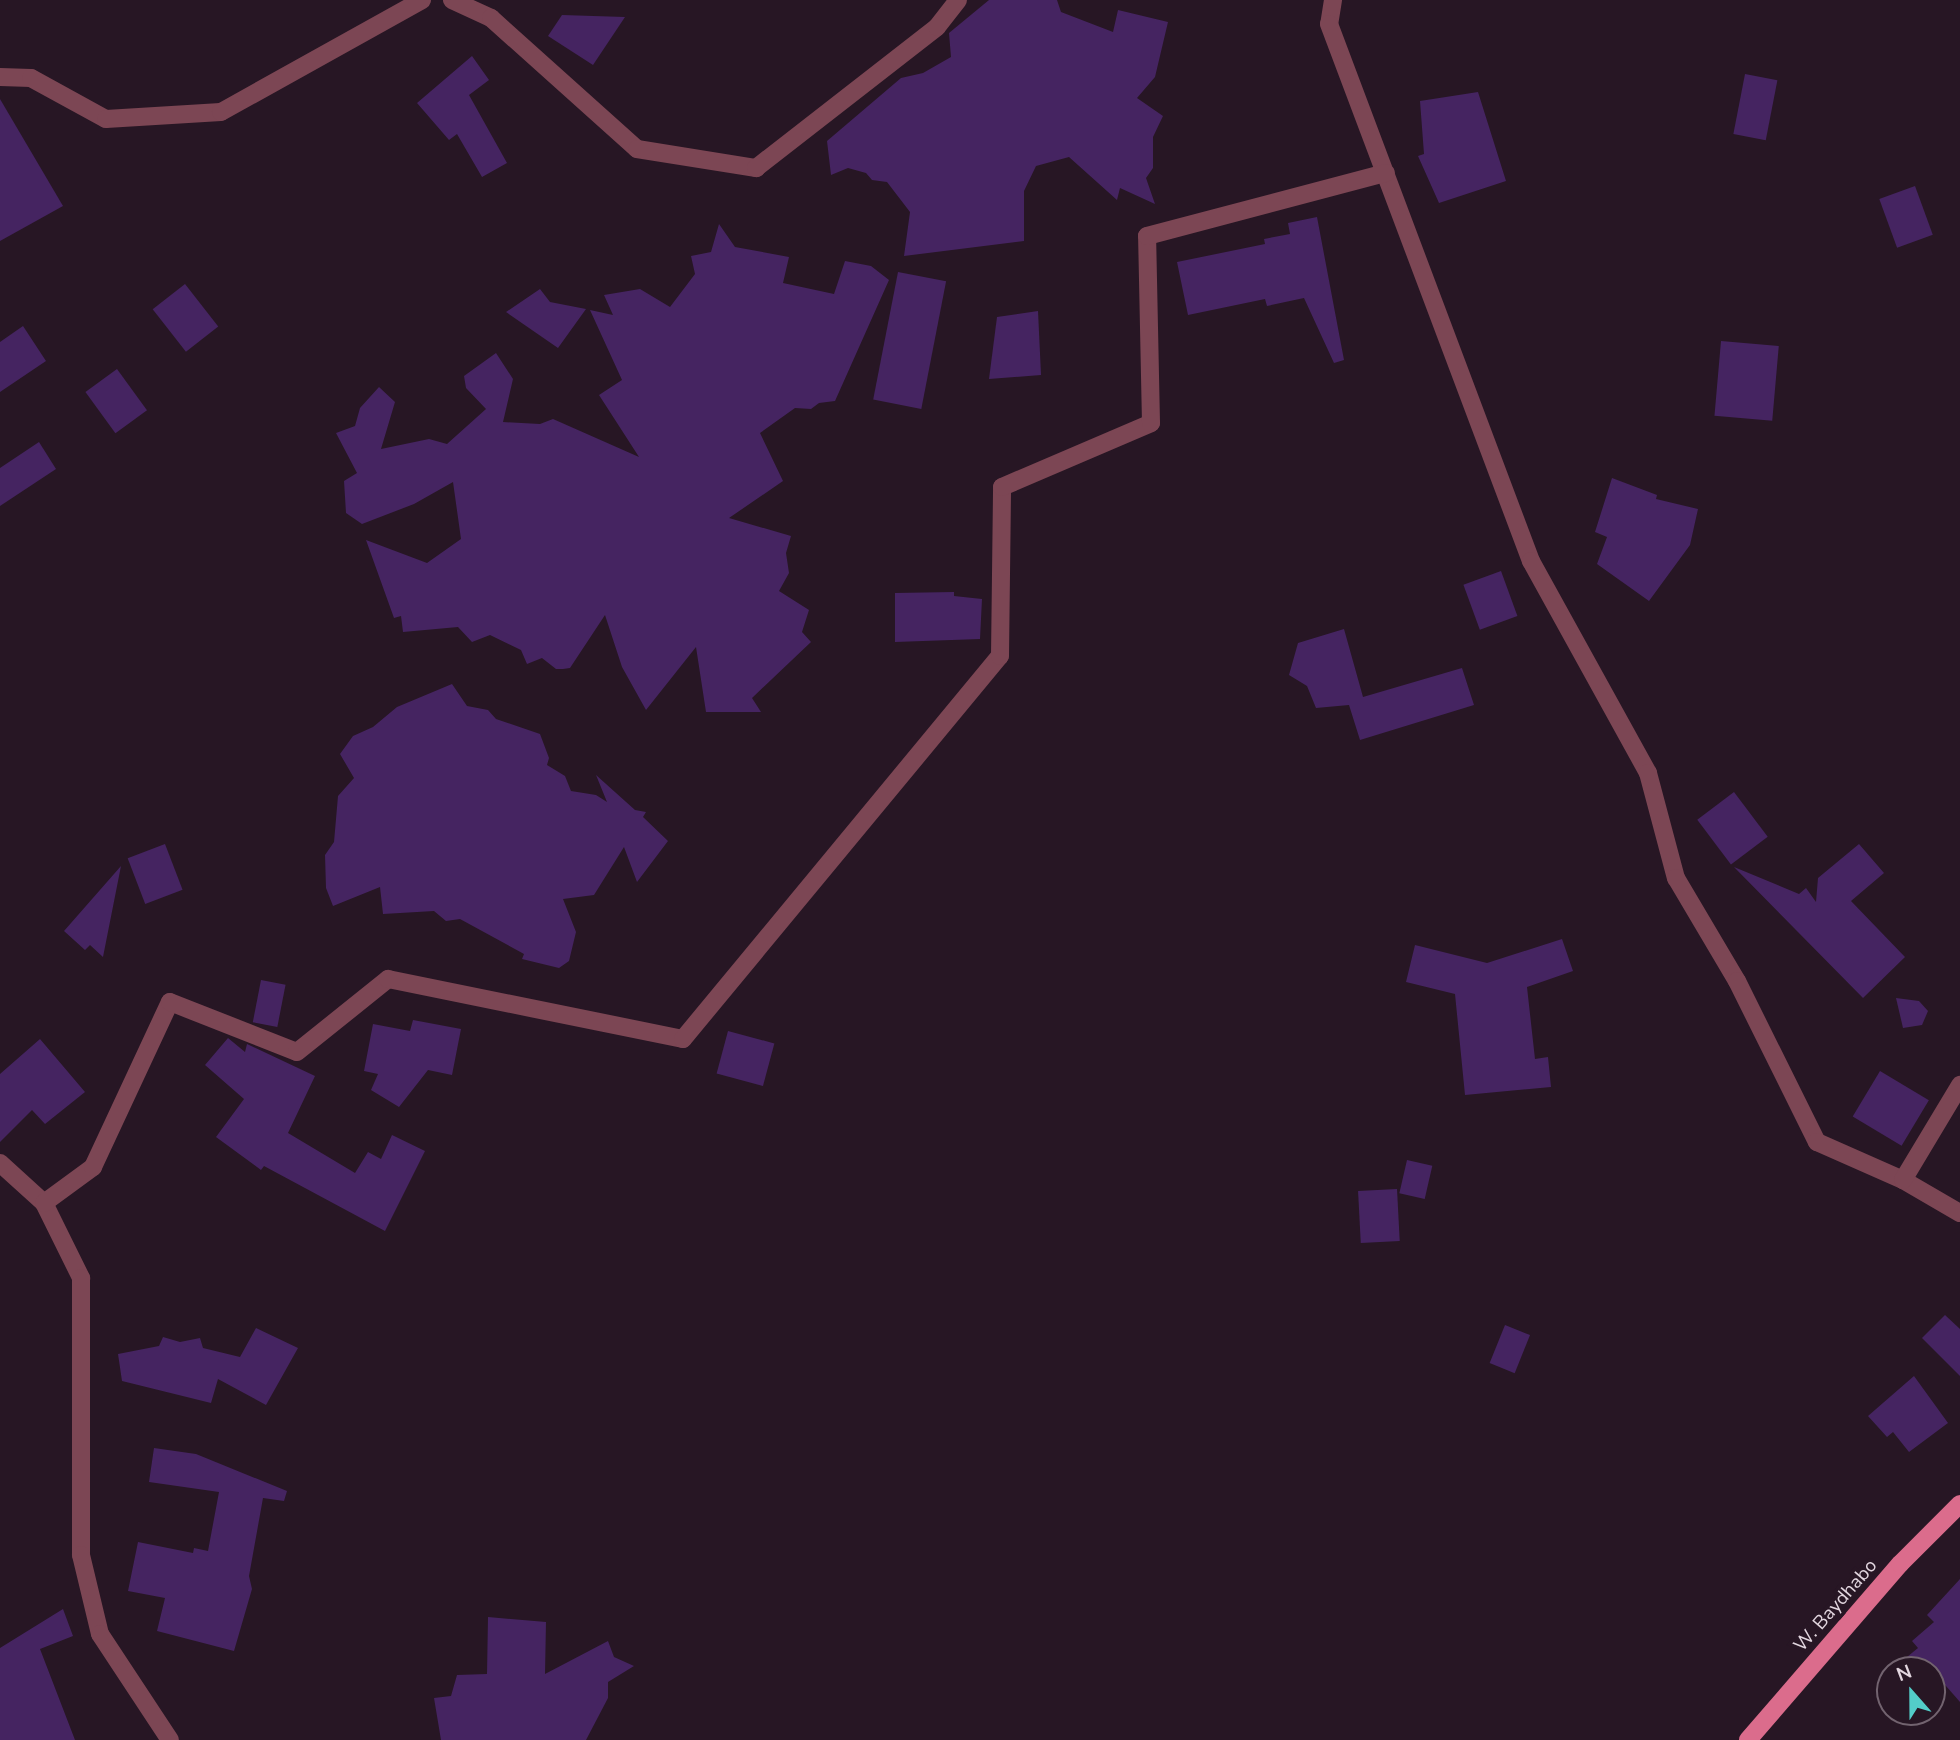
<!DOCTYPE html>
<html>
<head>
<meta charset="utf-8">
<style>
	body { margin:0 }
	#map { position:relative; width:1960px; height:1740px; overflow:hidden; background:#271624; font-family:"Nunito Sans",sans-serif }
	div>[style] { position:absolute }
	.building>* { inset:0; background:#452461; transform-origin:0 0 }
	.minor>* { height:18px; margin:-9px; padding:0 9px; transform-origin:9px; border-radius:9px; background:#7c4654 }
	.primary>* { height:18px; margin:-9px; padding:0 9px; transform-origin:9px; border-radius:9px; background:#db6c8c }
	span { translate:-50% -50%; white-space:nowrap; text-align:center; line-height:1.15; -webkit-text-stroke:7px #271624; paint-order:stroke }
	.street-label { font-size:19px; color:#e2d6df }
	.north { position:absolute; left:1876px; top:1656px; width:70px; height:70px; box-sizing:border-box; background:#271624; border:2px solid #72636f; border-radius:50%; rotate:339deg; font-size:19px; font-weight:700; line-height:28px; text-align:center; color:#e2d6df }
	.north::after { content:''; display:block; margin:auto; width:24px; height:32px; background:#53cdc9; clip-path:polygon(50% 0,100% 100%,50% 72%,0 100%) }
</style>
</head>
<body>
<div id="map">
	<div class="building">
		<i style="clip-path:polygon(989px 0,1057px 0,1061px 12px,1113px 32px,1118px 10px,1168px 22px,1155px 77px,1137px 98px,1163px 116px,1153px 137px,1153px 168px,1146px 178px,1155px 204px,1120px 188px,1117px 200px,1069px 157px,1036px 166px,1024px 191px,1024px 241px,904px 256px,910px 212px,887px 182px,872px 180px,866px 173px,848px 168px,831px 175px,827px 141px,901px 78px,923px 73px,951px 57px,949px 33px)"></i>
		<i style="clip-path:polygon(562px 15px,625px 17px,593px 65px,548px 36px)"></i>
		<i style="clip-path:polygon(472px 56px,489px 80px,469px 95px,507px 163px,482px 177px,457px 134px,449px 140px,417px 103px)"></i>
		<i style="left:1745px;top:74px;width:33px;height:61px;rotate:11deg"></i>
		<i style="clip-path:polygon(1478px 92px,1506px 181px,1439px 203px,1418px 156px,1424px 154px,1420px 101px)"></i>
		<i style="clip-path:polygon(0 99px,63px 206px,0 241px)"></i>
		<i style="left:1915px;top:186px;width:52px;height:38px;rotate:70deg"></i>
		<i style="clip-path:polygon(1317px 217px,1344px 360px,1334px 363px,1304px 298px,1267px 306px,1265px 299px,1188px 315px,1177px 262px,1265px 244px,1264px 239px,1290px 234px,1288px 223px)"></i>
		<i style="clip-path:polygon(719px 224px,735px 247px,789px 257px,783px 283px,834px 294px,845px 261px,871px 266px,889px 280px,835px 401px,819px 403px,811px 409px,795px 408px,760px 433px,783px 481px,729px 518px,791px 536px,786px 553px,789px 573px,779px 591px,809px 610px,802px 632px,811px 642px,752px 698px,761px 712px,706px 712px,696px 647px,646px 710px,622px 667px,605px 615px,570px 668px,563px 669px,556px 669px,542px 658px,527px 664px,521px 650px,490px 635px,472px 642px,458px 627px,403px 632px,401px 616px,394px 618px,366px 540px,427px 563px,461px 539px,453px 482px,414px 504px,362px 524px,346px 513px,344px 481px,357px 473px,336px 433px,355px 426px,360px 408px,379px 387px,395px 402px,381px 449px,429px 439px,447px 444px,486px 409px,466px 388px,464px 376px,496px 353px,513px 379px,503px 422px,540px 424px,553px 419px,639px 457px,599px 395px,622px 380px,590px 310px,613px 315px,604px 295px,640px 289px,670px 307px,695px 274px,691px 256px,711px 252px)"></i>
		<i style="left:898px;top:272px;width:49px;height:130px;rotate:11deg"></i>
		<i style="left:185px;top:284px;width:54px;height:41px;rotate:52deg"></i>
		<i style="clip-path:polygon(540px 289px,550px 302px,586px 309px,558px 348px,506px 312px)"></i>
		<i style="clip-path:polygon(1038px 311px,1041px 375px,989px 379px,997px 317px)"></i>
		<i style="clip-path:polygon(23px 326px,46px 361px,0 392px,0 342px)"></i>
		<i style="left:1721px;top:341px;width:58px;height:75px;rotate:5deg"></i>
		<i style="left:117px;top:369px;width:51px;height:39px;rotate:54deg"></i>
		<i style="clip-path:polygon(39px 442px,56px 469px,0 506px,0 468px)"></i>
		<i style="clip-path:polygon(1612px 478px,1657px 495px,1656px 499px,1698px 509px,1690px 545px,1649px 601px,1597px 564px,1607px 537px,1595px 532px)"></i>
		<i style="left:1501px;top:571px;width:48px;height:40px;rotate:70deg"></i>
		<i style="clip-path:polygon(954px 592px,954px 596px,982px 599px,980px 639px,895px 642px,895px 593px)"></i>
		<i style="clip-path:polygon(1344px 629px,1363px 697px,1462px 668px,1474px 705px,1360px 740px,1349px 705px,1316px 708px,1307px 686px,1289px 675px,1298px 643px)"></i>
		<i style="clip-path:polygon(452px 684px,467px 706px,488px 710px,496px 719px,540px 734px,549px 758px,547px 765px,565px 776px,571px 791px,596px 795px,607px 802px,596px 775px,635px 810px,646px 812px,643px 817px,668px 841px,637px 882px,624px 847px,594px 895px,563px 899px,576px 932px,569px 961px,559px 968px,522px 959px,524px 954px,460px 919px,446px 921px,434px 911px,383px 914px,380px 887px,333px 906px,326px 888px,325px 855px,334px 842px,338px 796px,354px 778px,340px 754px,353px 736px,373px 727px,397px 707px)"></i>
		<i style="left:1734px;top:792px;width:56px;height:46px;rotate:53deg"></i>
		<i style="left:165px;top:844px;width:49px;height:40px;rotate:69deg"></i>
		<i style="clip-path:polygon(1859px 844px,1884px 873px,1851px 901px,1905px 957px,1863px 998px,1734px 867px,1799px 894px,1806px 888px,1816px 902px,1818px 878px)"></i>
		<i style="clip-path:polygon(121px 866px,103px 957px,90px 945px,85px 950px,64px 931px)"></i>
		<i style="clip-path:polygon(1562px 939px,1573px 971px,1527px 987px,1535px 1059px,1548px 1057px,1551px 1087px,1465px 1095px,1455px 994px,1406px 982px,1415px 945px,1487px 963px)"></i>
		<i style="left:261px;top:980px;width:25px;height:43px;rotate:11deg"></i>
		<i style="clip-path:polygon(1896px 998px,1919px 1001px,1928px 1011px,1922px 1025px,1903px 1028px)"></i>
		<i style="clip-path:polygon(413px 1020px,461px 1029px,452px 1075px,428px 1070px,399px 1107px,371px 1090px,378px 1074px,364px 1071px,373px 1024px,410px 1031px)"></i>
		<i style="left:728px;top:1031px;width:48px;height:44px;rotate:15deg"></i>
		<i style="clip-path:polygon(228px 1038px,245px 1052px,247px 1044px,315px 1076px,288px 1133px,355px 1173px,368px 1152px,381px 1159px,392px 1135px,425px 1151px,385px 1231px,264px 1166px,261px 1170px,216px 1137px,244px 1099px,205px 1065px)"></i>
		<i style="clip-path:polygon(40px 1039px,85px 1092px,45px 1124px,32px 1110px,0 1142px,0 1074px)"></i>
		<i style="left:1880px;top:1071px;width:57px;height:53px;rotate:31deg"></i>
		<i style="left:1407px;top:1160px;width:26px;height:34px;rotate:13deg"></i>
		<i style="left:1397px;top:1189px;width:52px;height:39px;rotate:87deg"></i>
		<i style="clip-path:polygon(1945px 1315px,1960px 1329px,1960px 1376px,1922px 1338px)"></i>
		<i style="left:1505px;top:1325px;width:27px;height:41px;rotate:22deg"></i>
		<i style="clip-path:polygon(256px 1328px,298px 1348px,266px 1405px,218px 1379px,211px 1403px,122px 1381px,118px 1354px,159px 1346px,163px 1337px,180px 1342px,200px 1338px,203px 1348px,240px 1357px)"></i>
		<i style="clip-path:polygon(1914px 1376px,1948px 1423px,1909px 1452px,1893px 1432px,1887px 1437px,1868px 1416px)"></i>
		<i style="clip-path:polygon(154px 1448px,196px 1454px,287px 1491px,284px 1501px,263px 1498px,249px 1576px,252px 1589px,234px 1651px,157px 1631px,165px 1598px,128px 1591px,138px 1542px,193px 1553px,194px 1548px,208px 1551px,219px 1492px,149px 1482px)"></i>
		<i style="clip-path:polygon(1960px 1579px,1960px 1702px,1932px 1670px,1891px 1670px,1918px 1648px,1912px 1641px,1934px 1622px,1927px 1615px)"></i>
		<i style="clip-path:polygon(63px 1609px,73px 1636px,40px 1649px,75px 1740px,0 1740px,0 1648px)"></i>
		<i style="clip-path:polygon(488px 1617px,546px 1622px,545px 1674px,608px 1641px,614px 1657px,634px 1666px,608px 1682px,608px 1698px,586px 1740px,441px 1740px,434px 1698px,451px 1696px,457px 1675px,487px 1674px)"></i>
	</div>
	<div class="minor">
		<i style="left:452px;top:0;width:43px;rotate:24.8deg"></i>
		<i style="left:491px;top:18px;width:196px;rotate:41.9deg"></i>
		<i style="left:637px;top:149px;width:121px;rotate:9.1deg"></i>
		<i style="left:756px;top:168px;width:229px;rotate:-37.9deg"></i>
		<i style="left:937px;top:27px;width:34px;rotate:-52deg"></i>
		<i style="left:1333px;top:0;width:24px;rotate:99deg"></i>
		<i style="left:1329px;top:24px;width:574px;rotate:69.39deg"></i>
		<i style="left:1531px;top:561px;width:242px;rotate:61.1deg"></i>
		<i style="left:1648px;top:773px;width:109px;rotate:75.1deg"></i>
		<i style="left:1676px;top:878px;width:120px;rotate:59.4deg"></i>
		<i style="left:1737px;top:981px;width:180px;rotate:63.6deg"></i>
		<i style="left:1817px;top:1142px;width:94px;rotate:23.8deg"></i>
		<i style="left:1903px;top:1180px;width:66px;rotate:30.1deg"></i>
		<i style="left:0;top:77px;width:31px;rotate:2deg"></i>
		<i style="left:31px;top:78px;width:85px;rotate:28.7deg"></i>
		<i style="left:106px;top:119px;width:115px;rotate:-3.5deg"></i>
		<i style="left:221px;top:112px;width:230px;rotate:-29.1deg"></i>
		<i style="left:0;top:1163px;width:59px;rotate:42.3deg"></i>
		<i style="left:44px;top:1203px;width:84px;rotate:63.7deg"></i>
		<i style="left:81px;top:1278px;width:277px;rotate:90deg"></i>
		<i style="left:81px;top:1555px;width:81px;rotate:76.5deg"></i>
		<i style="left:100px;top:1634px;width:127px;rotate:56.6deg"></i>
		<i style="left:1903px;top:1180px;width:111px;rotate:-59deg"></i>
		<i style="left:44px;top:1203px;width:61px;rotate:-36.3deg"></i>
		<i style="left:93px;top:1167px;width:182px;rotate:-65deg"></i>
		<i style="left:170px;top:1002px;width:136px;rotate:21.5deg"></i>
		<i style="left:297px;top:1052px;width:117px;rotate:-38.7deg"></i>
		<i style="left:388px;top:979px;width:301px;rotate:11.5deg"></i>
		<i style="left:683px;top:1039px;width:497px;rotate:-50.4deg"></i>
		<i style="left:1000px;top:656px;width:169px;rotate:-89.3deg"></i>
		<i style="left:1002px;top:487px;width:162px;rotate:-23.2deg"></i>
		<i style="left:1151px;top:423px;width:187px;rotate:-91.2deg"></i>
		<i style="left:1147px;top:236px;width:247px;rotate:-14.8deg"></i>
	</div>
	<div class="primary">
		<i style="left:1748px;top:1740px;width:233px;rotate:-49.2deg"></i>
		<i style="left:1900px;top:1564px;width:85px;rotate:-45deg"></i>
	</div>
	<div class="street-label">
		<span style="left:1836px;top:1606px;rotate:-49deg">W. Baydhabo</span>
	</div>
	<div class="north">N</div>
</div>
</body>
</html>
